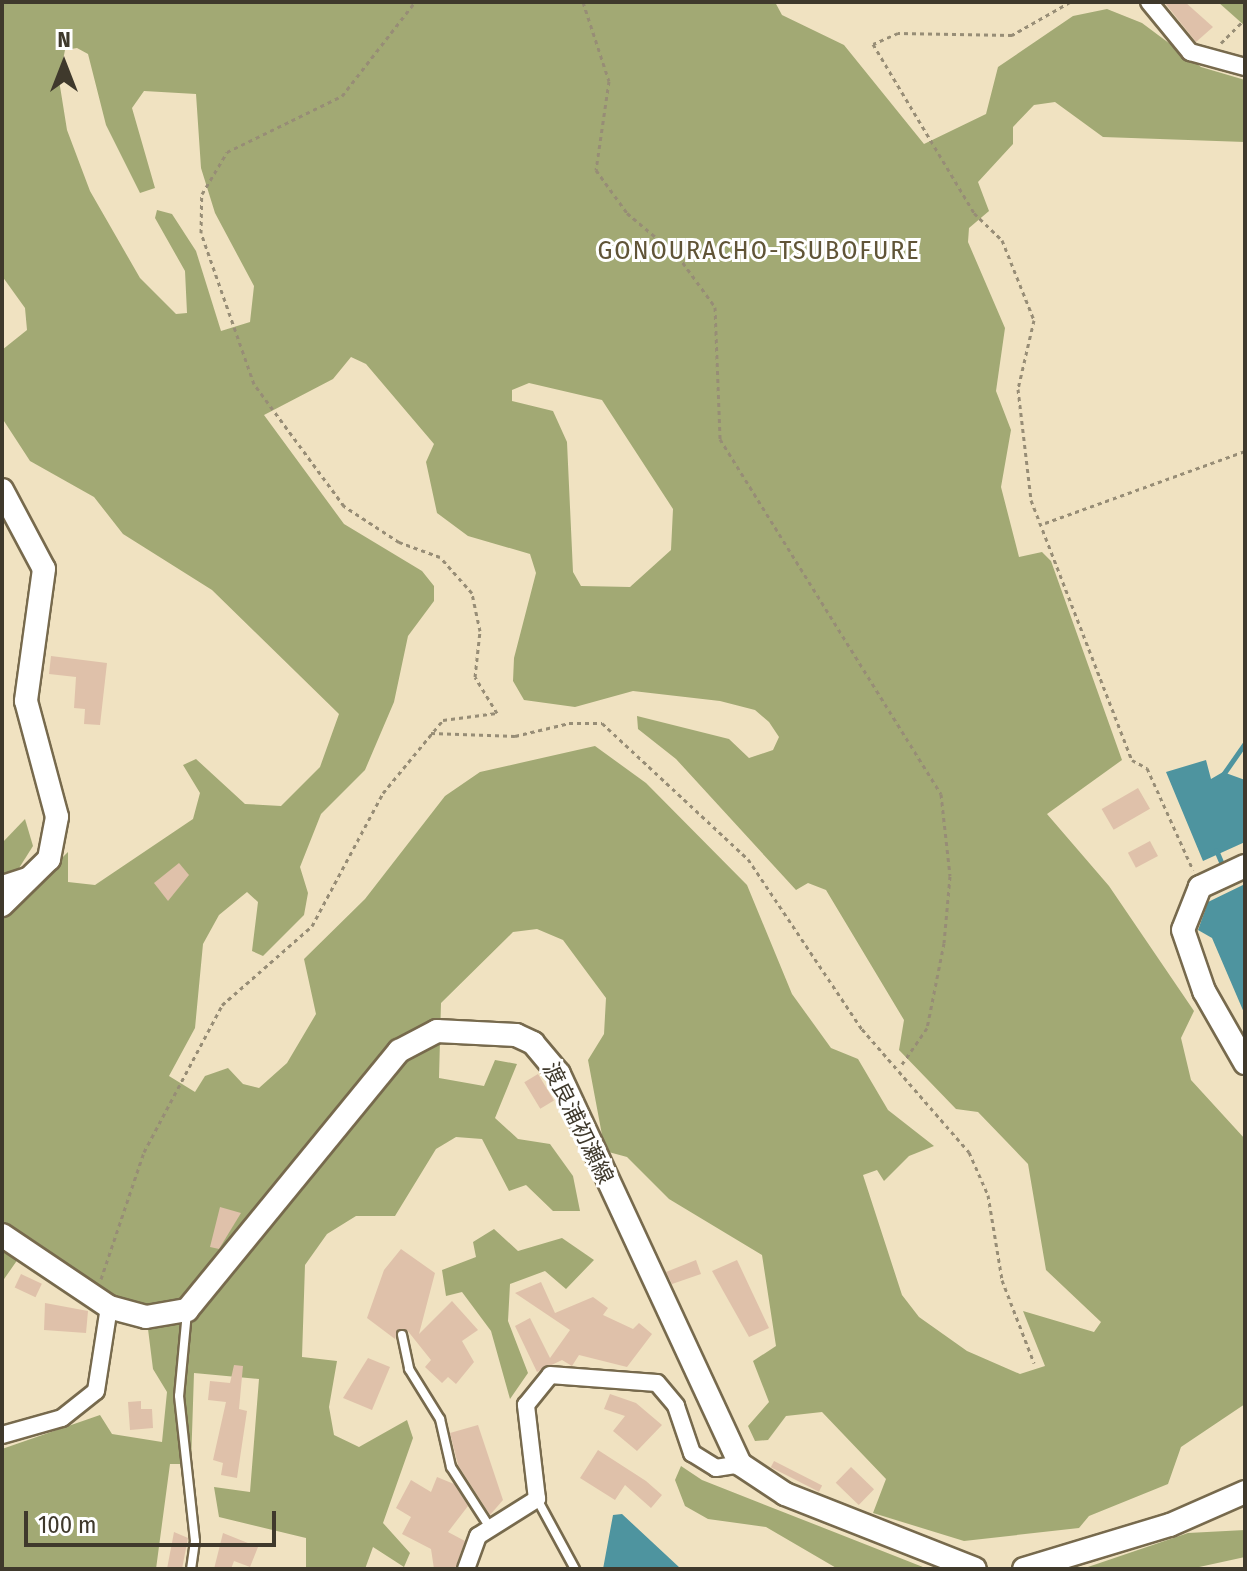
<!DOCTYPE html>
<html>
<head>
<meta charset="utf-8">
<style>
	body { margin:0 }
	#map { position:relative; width:1247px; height:1571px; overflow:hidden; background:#f0e2c1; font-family:"Fira Sans Condensed","Noto Sans JP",sans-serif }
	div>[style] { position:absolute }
	.forest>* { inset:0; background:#a2a974 }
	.water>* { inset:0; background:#4e949f }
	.stream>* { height:5px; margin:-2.5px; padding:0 2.5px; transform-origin:2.5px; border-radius:2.5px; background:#4e949f }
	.building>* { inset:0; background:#dfc1aa; transform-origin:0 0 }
	.path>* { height:3px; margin-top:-1.5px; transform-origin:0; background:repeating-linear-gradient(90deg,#978d76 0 4px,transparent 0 8px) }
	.roads { filter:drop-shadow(2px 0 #776a4d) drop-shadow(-2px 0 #776a4d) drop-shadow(0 2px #776a4d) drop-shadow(0 -2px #776a4d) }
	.service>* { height:8px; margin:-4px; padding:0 4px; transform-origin:4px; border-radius:4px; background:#fff }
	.minor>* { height:16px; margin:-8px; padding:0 8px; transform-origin:8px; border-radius:8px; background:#fff }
	.secondary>* { height:22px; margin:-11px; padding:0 11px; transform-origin:11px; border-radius:11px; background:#fff }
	span { translate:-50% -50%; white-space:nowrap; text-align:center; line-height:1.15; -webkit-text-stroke:6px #fff; paint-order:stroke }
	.street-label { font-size:22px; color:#3f392c }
	.quarter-label { font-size:26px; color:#605437; letter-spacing:2px }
	.frame { position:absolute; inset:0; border:4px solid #3f392c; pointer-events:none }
	.north { position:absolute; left:24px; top:24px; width:80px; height:80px; -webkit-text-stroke:6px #fff; paint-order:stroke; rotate:0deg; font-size:22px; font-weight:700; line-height:32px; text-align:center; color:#3f392c }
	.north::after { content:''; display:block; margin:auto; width:28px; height:36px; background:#3f392c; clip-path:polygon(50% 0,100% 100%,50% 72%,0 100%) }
	.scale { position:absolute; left:24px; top:1511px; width:252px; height:36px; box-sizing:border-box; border:4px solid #3f392c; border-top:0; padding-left:10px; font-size:24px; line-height:28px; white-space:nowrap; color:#3f392c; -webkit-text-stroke:6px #fff; paint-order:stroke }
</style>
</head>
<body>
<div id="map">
	<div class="forest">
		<i style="clip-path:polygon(evenodd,2px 2px,775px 2px,782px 15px,844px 45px,924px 144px,986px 114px,998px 67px,1073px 16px,1107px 9px,1142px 23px,1201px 67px,1245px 80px,1245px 142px,1103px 137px,1055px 102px,1034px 105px,1013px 127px,1013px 144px,978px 182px,989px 211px,969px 228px,968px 242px,1005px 328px,996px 391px,1011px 430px,1001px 487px,1019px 557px,1042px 552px,1051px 561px,1122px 760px,1047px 814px,1109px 886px,1194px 1011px,1181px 1038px,1191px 1080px,1245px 1139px,1245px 1404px,1181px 1447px,1168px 1484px,1089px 1516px,1079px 1528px,964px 1541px,873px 1513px,886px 1479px,822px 1412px,786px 1416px,768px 1440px,755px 1441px,748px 1426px,769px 1402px,753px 1361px,776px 1346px,762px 1255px,669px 1199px,627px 1157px,605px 1151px,588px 1060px,604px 1034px,606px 998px,563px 940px,537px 929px,513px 932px,441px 1003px,439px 1078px,484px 1086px,495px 1060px,517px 1064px,495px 1118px,518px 1139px,550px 1144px,573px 1176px,580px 1211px,553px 1211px,526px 1185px,509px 1191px,482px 1139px,456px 1137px,436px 1149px,395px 1216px,356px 1216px,327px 1234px,305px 1265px,302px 1357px,337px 1361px,329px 1407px,334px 1435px,359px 1447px,407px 1420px,413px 1438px,383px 1523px,410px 1553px,404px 1567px,373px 1547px,365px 1569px,306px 1569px,306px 1538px,219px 1517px,214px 1487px,250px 1492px,259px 1379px,194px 1373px,191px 1464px,170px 1464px,156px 1569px,2px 1569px,2px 1449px,100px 1415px,112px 1434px,162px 1442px,167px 1392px,153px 1369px,145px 1305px,120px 1300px,32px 1239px,2px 1282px,2px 916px,68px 852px,68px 882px,95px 885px,193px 819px,200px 793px,183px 765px,196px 759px,245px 804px,281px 806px,320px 767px,339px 714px,212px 590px,123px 534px,94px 497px,30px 461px,2px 418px,2px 350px,27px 330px,25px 308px,2px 276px,2px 2px,77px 48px,88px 54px,106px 125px,140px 193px,155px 188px,132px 108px,144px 91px,196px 94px,201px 168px,215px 213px,254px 286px,250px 322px,221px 331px,196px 251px,172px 214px,157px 210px,155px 218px,185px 271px,187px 313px,176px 314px,140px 278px,90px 191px,67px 130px,59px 80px,65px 50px,77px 48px,2px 2px,351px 357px,366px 364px,434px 444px,426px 462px,437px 513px,468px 536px,530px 554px,536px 573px,514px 658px,513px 681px,524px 700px,575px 707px,633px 691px,720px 701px,755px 710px,769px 722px,779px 737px,773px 750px,749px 758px,729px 739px,637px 716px,638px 729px,676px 759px,796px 890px,808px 883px,826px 890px,904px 1020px,899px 1050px,956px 1109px,978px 1112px,1028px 1164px,1046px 1270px,1101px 1322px,1094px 1332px,1023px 1311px,1045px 1366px,1020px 1374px,967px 1351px,919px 1317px,902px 1295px,863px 1175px,877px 1170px,884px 1181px,909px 1156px,934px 1146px,888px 1110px,858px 1059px,831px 1048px,792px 994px,747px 885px,646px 783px,595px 746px,480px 772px,445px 796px,365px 899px,304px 959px,316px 1014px,287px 1063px,259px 1088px,243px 1084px,228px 1068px,205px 1076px,195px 1092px,169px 1076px,195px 1028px,203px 944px,219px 915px,247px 892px,258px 902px,252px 951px,263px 956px,304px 915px,308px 893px,300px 867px,321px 814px,365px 770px,394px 702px,408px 636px,434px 601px,434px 586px,422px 571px,344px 524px,264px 415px,333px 379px,351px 357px,2px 2px,529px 383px,602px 400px,673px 509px,671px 550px,630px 587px,581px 586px,573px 572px,567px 442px,553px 411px,512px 401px,512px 390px,529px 383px)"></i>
		<i style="clip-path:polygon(1218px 2px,1245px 2px,1245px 26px)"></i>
		<i style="clip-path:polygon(25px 819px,33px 846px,2px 895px,2px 843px)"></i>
		<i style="clip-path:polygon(494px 1229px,518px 1251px,562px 1238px,594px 1260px,566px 1289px,545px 1271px,510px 1284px,508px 1321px,528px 1373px,510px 1399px,491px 1331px,462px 1292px,446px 1296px,442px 1270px,476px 1257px,473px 1242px)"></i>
		<i style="clip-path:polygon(681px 1466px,702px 1480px,928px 1569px,838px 1569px,766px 1527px,708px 1519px,685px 1506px,675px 1480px)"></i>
		<i style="clip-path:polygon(1245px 1530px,1245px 1557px,1190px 1569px,1082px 1569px,1188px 1533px)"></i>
	</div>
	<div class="water">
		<i style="clip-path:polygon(1206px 760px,1211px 779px,1223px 772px,1245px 780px,1245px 842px,1203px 861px,1166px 772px)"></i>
		<i style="clip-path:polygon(1245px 884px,1245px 1015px,1212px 938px,1198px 930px,1208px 902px)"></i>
		<i style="clip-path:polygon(622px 1514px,680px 1568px,692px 1569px,603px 1569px,613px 1515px)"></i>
	</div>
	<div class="stream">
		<i style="left:1222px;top:776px;width:40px;rotate:-55.1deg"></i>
		<i style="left:1216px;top:850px;width:15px;rotate:67deg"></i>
	</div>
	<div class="building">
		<i style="clip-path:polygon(1164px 2px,1185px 2px,1213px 27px,1196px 42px)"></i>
		<i style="clip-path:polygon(51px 656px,107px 663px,100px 725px,84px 724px,85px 709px,74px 708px,76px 677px,49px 674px)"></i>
		<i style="left:1138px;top:788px;width:24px;height:42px;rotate:60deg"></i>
		<i style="left:1150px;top:841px;width:17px;height:25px;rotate:62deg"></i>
		<i style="clip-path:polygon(179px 863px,189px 875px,168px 901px,154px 883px)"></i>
		<i style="left:538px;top:1074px;width:31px;height:16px;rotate:59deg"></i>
		<i style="clip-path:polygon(220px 1207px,241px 1213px,219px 1249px,210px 1247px)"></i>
		<i style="clip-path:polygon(401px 1249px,435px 1273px,419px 1334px,452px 1301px,478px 1330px,462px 1341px,474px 1362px,456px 1384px,448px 1377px,442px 1383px,425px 1367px,431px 1360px,407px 1330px,398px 1329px,395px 1339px,367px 1318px,384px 1270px)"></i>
		<i style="clip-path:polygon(696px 1260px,701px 1274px,672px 1284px,666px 1272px)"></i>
		<i style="clip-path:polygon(737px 1260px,769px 1328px,749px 1337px,712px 1271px)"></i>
		<i style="left:21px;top:1274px;width:23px;height:15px;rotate:25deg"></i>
		<i style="clip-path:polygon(541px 1282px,555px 1313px,593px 1297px,608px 1308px,603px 1315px,633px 1329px,639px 1323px,652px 1334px,627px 1367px,579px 1355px,572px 1366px,562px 1360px,537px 1372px,515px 1326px,530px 1318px,550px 1358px,570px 1330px,515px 1293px)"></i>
		<i style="clip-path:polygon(45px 1303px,88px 1311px,86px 1333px,44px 1330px)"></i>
		<i style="clip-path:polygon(368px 1358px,390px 1367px,372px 1410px,343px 1398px)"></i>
		<i style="clip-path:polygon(234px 1365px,243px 1366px,239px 1409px,247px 1411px,237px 1478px,221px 1475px,223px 1463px,213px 1460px,226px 1402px,208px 1400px,210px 1381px,230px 1383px)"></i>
		<i style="clip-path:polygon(610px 1394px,636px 1403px,662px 1425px,637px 1451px,613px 1431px,625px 1416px,604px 1409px)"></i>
		<i style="clip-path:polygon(141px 1401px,141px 1409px,152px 1409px,153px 1428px,130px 1430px,128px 1402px)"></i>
		<i style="clip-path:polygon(478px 1425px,503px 1500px,490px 1515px,458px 1465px,450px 1433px)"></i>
		<i style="clip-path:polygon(598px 1450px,646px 1481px,662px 1495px,651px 1508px,625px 1485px,615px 1500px,580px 1478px)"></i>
		<i style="left:774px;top:1461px;width:54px;height:7px;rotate:27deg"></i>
		<i style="left:851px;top:1467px;width:32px;height:22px;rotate:44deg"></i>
		<i style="clip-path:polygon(437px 1477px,454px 1484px,468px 1506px,448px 1532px,465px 1541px,455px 1569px,434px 1569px,431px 1549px,402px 1534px,411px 1517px,396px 1508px,411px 1480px,431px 1492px)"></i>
		<i style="clip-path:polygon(174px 1532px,188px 1538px,182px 1569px,167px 1569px)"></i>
		<i style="clip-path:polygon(223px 1533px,258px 1547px,250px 1567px,234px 1561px,231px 1569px,214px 1569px)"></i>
	</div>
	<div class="path">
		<i style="left:583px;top:2px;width:83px;rotate:71.8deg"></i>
		<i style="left:609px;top:81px;width:90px;rotate:98.3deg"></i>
		<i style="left:596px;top:170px;width:53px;rotate:54.2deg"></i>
		<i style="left:627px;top:213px;width:67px;rotate:40.1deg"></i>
		<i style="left:678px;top:256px;width:63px;rotate:54deg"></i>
		<i style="left:715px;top:307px;width:132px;rotate:87.8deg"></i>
		<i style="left:720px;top:439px;width:418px;rotate:58.1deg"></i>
		<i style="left:941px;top:794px;width:82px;rotate:83.7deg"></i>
		<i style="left:950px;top:876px;width:67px;rotate:95.1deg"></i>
		<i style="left:944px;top:943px;width:87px;rotate:101.3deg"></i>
		<i style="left:927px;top:1028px;width:47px;rotate:124.7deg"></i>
		<i style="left:1070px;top:2px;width:67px;rotate:150.4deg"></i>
		<i style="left:1012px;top:35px;width:114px;rotate:-179deg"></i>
		<i style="left:898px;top:33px;width:27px;rotate:156deg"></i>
		<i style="left:873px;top:44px;width:197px;rotate:59.1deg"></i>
		<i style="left:974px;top:213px;width:39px;rotate:44deg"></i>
		<i style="left:1002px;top:240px;width:86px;rotate:68.2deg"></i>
		<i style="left:1034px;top:320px;width:71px;rotate:103.1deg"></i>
		<i style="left:1018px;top:389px;width:112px;rotate:83.3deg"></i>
		<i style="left:1031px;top:500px;width:279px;rotate:68.8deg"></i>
		<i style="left:1132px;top:760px;width:17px;rotate:28deg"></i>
		<i style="left:1147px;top:768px;width:112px;rotate:65.7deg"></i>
		<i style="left:1221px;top:43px;width:34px;rotate:-45deg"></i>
		<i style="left:1045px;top:523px;width:213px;rotate:-19.8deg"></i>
		<i style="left:431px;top:733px;width:84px;rotate:2deg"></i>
		<i style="left:515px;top:736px;width:56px;rotate:-13.5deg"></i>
		<i style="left:569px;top:723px;width:33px"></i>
		<i style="left:602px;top:723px;width:200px;rotate:43deg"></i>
		<i style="left:748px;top:859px;width:205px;rotate:56.2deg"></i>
		<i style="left:862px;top:1029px;width:163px;rotate:49deg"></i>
		<i style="left:969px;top:1152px;width:47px;rotate:66.2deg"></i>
		<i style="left:988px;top:1195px;width:86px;rotate:80.6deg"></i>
		<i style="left:1002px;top:1280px;width:89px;rotate:68.9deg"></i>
		<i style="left:101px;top:1279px;width:134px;rotate:-71.3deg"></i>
		<i style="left:144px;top:1152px;width:166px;rotate:-62deg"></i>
		<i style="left:222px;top:1005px;width:120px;rotate:-41.3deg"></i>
		<i style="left:312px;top:926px;width:151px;rotate:-61.9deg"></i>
		<i style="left:383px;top:793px;width:94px;rotate:-50.6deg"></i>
		<i style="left:443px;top:720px;width:54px;rotate:-7.4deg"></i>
		<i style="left:497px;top:713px;width:42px;rotate:-121.4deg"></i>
		<i style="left:475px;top:677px;width:46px;rotate:-83.8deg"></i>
		<i style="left:480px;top:631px;width:39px;rotate:-102deg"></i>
		<i style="left:472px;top:593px;width:48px;rotate:-131.6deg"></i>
		<i style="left:440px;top:557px;width:44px;rotate:-159.9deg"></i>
		<i style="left:399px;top:542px;width:66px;rotate:-146.8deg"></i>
		<i style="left:344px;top:506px;width:152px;rotate:-126.4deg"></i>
		<i style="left:254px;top:384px;width:160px;rotate:-109.3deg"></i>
		<i style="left:201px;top:233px;width:39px;rotate:-89deg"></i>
		<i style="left:202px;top:194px;width:49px;rotate:-59.2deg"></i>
		<i style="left:227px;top:152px;width:128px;rotate:-26deg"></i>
		<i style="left:342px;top:96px;width:119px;rotate:-52.2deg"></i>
	</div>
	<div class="roads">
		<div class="service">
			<i style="left:187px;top:1312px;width:84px;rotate:95.4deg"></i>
			<i style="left:179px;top:1396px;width:146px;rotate:83.7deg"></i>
			<i style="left:195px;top:1541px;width:28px;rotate:98deg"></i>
			<i style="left:402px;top:1335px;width:35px;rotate:78deg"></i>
			<i style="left:409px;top:1369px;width:59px;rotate:58.2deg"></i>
			<i style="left:440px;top:1419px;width:49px;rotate:77.1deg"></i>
			<i style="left:451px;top:1467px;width:70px;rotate:57.2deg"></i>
			<i style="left:537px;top:1499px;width:80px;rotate:61.5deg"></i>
		</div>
		<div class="minor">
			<i style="left:1149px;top:2px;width:65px;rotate:50.6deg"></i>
			<i style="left:1190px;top:52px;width:57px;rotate:15.3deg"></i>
			<i style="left:2px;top:884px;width:29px;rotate:-18deg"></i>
			<i style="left:2px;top:1435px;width:62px;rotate:-15.8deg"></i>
			<i style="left:62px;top:1418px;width:43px;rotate:-38.5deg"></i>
			<i style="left:96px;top:1391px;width:85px;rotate:-81.2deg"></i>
			<i style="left:466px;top:1569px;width:35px;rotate:-70deg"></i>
			<i style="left:478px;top:1536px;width:70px;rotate:-32.1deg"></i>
			<i style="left:537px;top:1499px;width:95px;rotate:-96.7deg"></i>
			<i style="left:526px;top:1405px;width:38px;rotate:-51deg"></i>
			<i style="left:550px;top:1375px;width:107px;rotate:4.3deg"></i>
			<i style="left:657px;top:1383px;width:30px;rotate:50deg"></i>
			<i style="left:676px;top:1406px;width:50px;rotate:71.2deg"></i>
			<i style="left:692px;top:1453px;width:28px;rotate:32deg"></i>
			<i style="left:716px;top:1468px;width:24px;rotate:-9deg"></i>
		</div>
		<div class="secondary">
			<i style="left:2px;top:490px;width:89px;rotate:62deg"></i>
			<i style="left:44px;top:569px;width:133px;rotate:97.8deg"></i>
			<i style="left:26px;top:701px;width:120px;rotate:75deg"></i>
			<i style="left:57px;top:817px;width:43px;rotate:100.8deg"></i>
			<i style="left:49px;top:859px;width:66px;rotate:135.6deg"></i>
			<i style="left:1245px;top:866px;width:50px;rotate:155deg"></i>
			<i style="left:1200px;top:887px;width:46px;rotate:111.6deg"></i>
			<i style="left:1183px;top:930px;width:65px;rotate:71deg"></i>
			<i style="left:1204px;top:991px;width:83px;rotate:60.3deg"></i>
			<i style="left:2px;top:1235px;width:129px;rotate:33.9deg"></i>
			<i style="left:109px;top:1307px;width:38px;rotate:15deg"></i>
			<i style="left:146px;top:1317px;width:42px;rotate:-9.7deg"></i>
			<i style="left:187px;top:1310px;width:335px;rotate:-50.7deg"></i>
			<i style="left:399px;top:1051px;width:43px;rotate:-27.8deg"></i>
			<i style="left:437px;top:1031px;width:79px;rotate:2.9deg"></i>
			<i style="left:516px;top:1035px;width:19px;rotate:25deg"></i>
			<i style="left:533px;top:1043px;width:40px;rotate:50deg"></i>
			<i style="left:559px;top:1074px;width:430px;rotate:65.1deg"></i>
			<i style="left:740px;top:1464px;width:54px;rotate:33.7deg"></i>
			<i style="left:785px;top:1494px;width:204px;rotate:21.5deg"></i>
			<i style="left:1024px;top:1569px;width:152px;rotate:-16.8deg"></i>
			<i style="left:1170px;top:1525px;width:82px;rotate:-23.7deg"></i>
		</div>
	</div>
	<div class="street-label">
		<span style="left:578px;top:1123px;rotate:64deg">渡良浦初瀬線</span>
	</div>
	<div class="quarter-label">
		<span style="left:759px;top:251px">GONOURACHO-TSUBOFURE</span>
	</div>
	<div class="frame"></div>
	<div class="north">N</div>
	<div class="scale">100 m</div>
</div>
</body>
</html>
